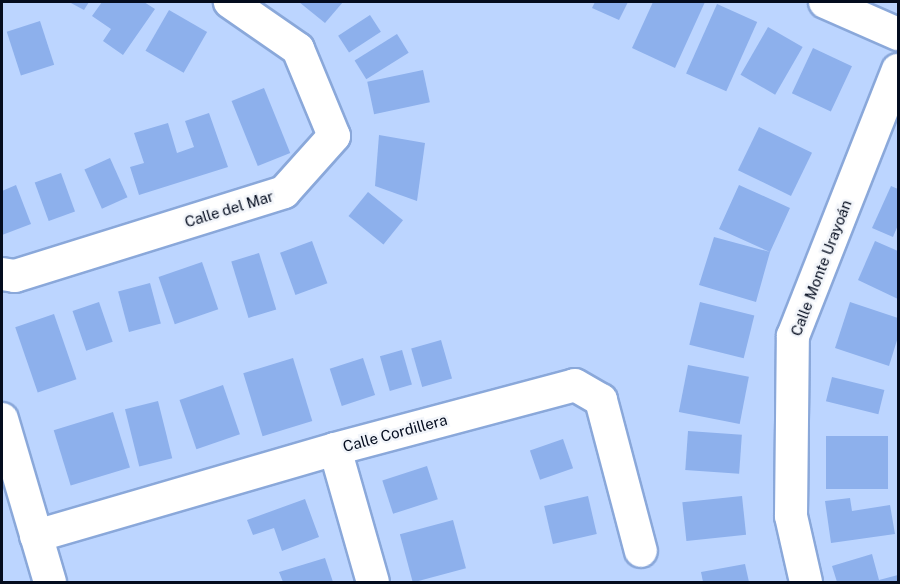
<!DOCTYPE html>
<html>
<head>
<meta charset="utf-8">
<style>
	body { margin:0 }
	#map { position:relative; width:900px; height:584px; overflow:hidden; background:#bcd5ff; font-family:"Public Sans",sans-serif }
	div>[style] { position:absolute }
	.building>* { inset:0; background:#8db0ec; transform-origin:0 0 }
	.roads { filter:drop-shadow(2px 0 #8aa8da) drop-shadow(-2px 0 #8aa8da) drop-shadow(0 2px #8aa8da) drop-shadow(0 -2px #8aa8da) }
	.street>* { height:32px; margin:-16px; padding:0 16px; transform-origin:16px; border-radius:16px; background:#fff }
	span { translate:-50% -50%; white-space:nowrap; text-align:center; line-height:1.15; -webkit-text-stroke:5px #f2f5fa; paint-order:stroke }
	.street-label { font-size:15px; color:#040c1e }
	.frame { position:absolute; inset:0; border:3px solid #040c1e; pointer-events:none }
</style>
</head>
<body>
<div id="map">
	<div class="building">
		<i style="clip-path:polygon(69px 2px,89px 2px,84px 10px)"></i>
		<i style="clip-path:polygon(102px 2px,144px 2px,155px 9px,123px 55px,103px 41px,111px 29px,92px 16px)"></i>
		<i style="clip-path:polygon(299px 2px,343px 2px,325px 23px)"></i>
		<i style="clip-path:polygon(595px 2px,628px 2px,619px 20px,592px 8px)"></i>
		<i style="clip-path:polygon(653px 2px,705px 2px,675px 68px,632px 48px)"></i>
		<i style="left:717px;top:4px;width:44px;height:76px;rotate:24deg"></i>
		<i style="left:169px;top:10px;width:44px;height:47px;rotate:30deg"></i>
		<i style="left:370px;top:15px;width:20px;height:38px;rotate:57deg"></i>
		<i style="left:40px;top:21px;width:46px;height:35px;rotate:72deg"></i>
		<i style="left:768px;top:27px;width:40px;height:55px;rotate:30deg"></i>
		<i style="left:397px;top:34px;width:22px;height:50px;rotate:58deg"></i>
		<i style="left:813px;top:48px;width:43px;height:50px;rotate:25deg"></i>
		<i style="left:423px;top:70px;width:33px;height:57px;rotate:78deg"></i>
		<i style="left:264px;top:88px;width:70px;height:35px;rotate:68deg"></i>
		<i style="clip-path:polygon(209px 113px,228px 167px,139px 195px,130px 167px,144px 163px,134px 133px,168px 123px,177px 153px,194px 147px,185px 121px)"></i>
		<i style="left:759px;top:127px;width:59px;height:48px;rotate:26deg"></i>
		<i style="clip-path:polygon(379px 135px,425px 143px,417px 201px,375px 186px)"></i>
		<i style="left:110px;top:158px;width:43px;height:28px;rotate:66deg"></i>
		<i style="left:61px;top:173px;width:41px;height:28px;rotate:70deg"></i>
		<i style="clip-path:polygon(16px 185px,31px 224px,2px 235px,2px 191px)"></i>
		<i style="clip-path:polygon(739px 185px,790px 208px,770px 252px,756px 302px,699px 285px,714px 237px,770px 252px,719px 229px)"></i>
		<i style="clip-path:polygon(891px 186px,898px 189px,898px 225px,893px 237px,872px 228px)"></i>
		<i style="left:368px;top:192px;width:45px;height:31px;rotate:39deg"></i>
		<i style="left:312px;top:241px;width:45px;height:34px;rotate:70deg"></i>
		<i style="clip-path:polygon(875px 241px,898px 251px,898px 299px,858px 280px)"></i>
		<i style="left:259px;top:253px;width:59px;height:29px;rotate:73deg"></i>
		<i style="left:202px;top:262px;width:50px;height:46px;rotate:71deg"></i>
		<i style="left:150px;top:283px;width:42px;height:33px;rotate:75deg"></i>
		<i style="left:99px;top:302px;width:42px;height:28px;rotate:71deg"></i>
		<i style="left:700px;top:302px;width:56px;height:44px;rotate:14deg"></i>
		<i style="clip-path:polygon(850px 302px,898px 318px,898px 337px,889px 366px,835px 348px)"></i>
		<i style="left:54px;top:314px;width:69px;height:41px;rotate:71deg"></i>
		<i style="left:441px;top:340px;width:40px;height:31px;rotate:74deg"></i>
		<i style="left:402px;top:350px;width:36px;height:23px;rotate:74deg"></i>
		<i style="left:293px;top:358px;width:66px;height:52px;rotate:73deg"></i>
		<i style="left:363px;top:358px;width:39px;height:35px;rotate:72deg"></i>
		<i style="left:688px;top:365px;width:62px;height:48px;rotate:11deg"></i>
		<i style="left:832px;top:377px;width:54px;height:25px;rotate:14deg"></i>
		<i style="left:223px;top:385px;width:52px;height:46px;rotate:71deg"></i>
		<i style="left:158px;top:401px;width:59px;height:34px;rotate:76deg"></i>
		<i style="left:113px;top:412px;width:58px;height:62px;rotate:73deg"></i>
		<i style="left:688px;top:431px;width:54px;height:39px;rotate:4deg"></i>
		<i style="left:826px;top:436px;width:62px;height:53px"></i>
		<i style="left:563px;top:439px;width:31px;height:35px;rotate:71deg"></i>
		<i style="left:427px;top:466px;width:35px;height:47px;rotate:72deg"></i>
		<i style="left:588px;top:496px;width:39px;height:45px;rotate:77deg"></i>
		<i style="left:742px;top:496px;width:39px;height:60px;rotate:84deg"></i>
		<i style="clip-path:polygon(850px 498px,852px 511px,890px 505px,895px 534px,831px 543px,825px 501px)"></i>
		<i style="clip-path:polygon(305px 499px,319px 537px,282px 551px,274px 528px,253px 535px,247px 520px)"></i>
		<i style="left:453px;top:520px;width:50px;height:55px;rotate:75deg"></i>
		<i style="clip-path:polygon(872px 554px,879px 580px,898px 575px,898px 582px,837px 582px,832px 566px)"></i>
		<i style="clip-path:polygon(325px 558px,333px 582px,283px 582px,279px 572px)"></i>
		<i style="clip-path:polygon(745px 564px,749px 582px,703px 582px,701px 572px)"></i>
	</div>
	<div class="roads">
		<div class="street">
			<i style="left:825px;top:2px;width:80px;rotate:23.7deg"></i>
			<i style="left:2px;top:274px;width:13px;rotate:9deg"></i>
			<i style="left:15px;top:276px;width:282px;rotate:-17.3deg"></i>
			<i style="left:284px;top:192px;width:75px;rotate:-48.2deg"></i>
			<i style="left:334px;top:136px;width:94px;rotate:-112.5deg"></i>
			<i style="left:298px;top:49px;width:83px;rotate:-145.3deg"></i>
			<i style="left:2px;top:419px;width:170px;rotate:73.6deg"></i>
			<i style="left:335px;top:449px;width:138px;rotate:74.1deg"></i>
			<i style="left:36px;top:536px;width:311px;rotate:-16.2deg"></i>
			<i style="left:335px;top:449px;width:248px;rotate:-14.9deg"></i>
			<i style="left:575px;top:385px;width:30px;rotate:30deg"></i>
			<i style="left:601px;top:400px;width:156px;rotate:75.2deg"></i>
			<i style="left:806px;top:582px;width:68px;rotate:-102.8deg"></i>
			<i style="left:791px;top:516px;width:180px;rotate:-89.4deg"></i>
			<i style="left:793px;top:336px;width:286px;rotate:-68.5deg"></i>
		</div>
	</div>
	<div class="street-label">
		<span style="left:229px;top:209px;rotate:-17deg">Calle del Mar</span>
		<span style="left:821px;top:268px;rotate:-69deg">Calle Monte Urayoán</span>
		<span style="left:395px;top:433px;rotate:-15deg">Calle Cordillera</span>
	</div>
	<div class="frame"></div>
</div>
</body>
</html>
